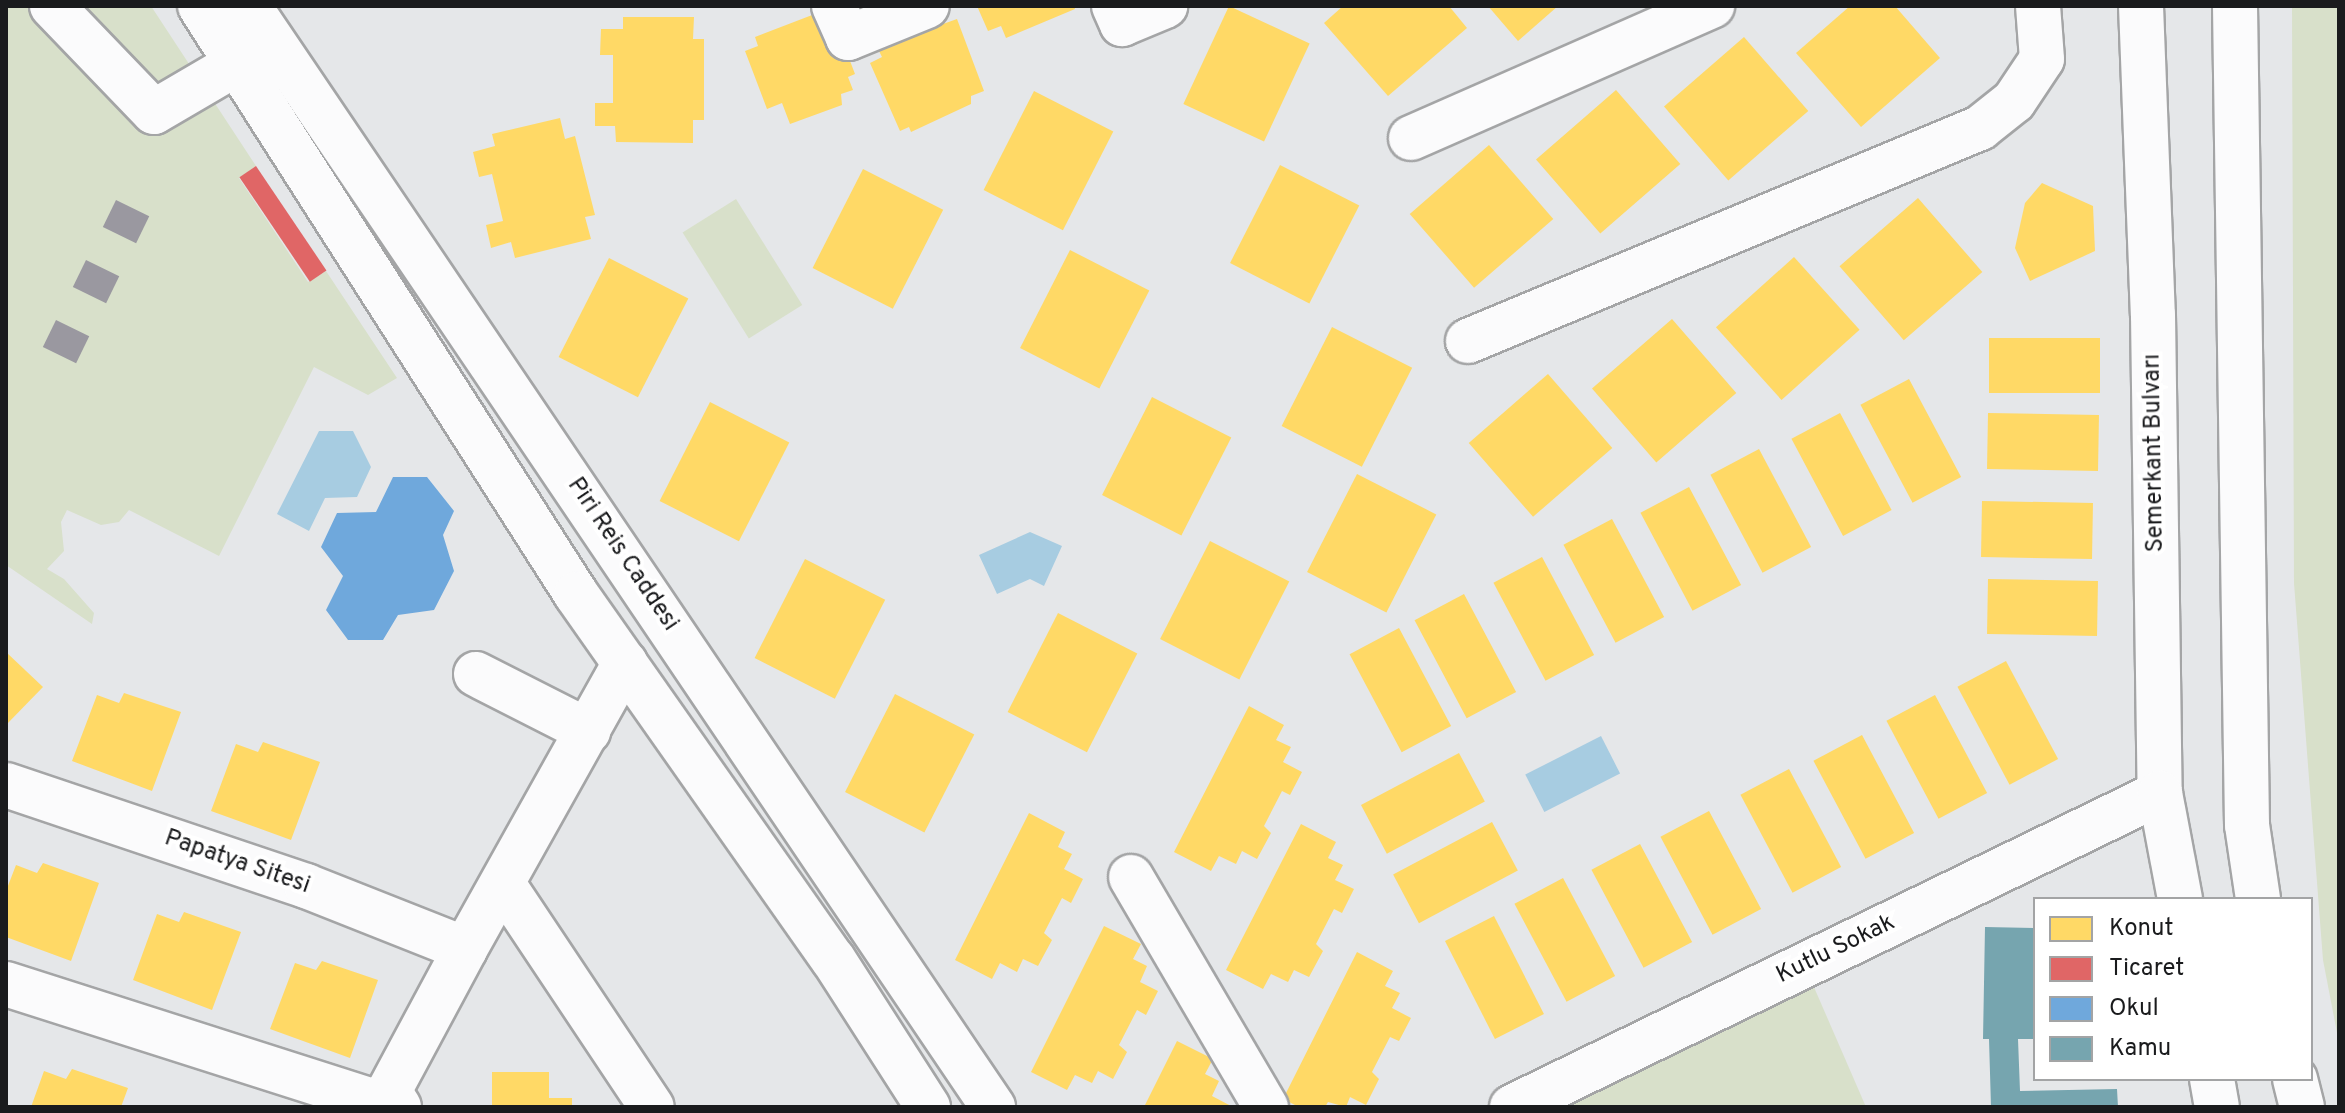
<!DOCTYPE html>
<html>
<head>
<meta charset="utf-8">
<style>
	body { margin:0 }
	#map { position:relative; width:2345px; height:1113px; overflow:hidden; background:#e5e7e9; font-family:Overpass,sans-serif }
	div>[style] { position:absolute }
	.green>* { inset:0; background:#d8e0ca; transform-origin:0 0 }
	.water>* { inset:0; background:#a7cce1; transform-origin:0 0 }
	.homes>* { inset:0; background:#ffd966; transform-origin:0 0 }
	.shops>* { inset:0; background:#e06666; transform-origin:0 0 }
	.schools>* { inset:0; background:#6fa8dc }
	.public>* { inset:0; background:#76a5af }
	.building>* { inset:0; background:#9a98a0; transform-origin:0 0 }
	.roads { filter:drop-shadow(2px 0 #a4a5a6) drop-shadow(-2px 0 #a4a5a6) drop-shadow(0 2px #a4a5a6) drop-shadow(0 -2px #a4a5a6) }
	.minor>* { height:44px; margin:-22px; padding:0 22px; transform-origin:22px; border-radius:22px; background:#fbfbfc }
	.major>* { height:44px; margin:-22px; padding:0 22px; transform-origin:22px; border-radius:22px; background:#fbfbfc }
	span { translate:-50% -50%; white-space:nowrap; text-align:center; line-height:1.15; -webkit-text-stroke:8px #fff; paint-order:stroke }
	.street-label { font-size:24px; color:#1a1b1d }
	.frame { position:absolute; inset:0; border:8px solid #1a1b1d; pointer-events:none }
	.legend { position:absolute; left:2033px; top:897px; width:280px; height:184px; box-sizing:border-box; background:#fff; border:2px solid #a3a4a5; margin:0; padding:10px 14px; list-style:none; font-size:24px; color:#1a1b1d }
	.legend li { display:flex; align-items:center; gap:16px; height:40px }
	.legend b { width:40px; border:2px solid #a3a4a5 }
</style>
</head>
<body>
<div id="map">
	<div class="green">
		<i style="clip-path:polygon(6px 6px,151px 6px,256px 166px,239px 178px,308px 282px,326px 271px,397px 378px,368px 395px,314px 367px,219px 556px,129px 510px,119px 522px,101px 525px,67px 510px,61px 522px,64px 551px,47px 569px,64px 579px,94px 613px,92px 624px,6px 565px)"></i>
		<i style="clip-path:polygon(2292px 6px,2339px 6px,2339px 1043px,2323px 960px,2294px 583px)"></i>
		<i style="left:736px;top:199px;width:125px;height:63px;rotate:58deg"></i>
		<i style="clip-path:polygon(1810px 978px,1866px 1107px,1569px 1107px)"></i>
	</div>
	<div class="water">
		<i style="clip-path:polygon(319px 431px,353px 431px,371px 467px,357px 497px,325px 498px,309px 531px,277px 514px)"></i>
		<i style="clip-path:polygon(1030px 532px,1062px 546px,1044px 586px,1030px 579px,997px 594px,979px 555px)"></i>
		<i style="left:1601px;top:736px;width:42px;height:85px;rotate:63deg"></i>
	</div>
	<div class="homes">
		<i style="clip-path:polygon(977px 6px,1074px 6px,1075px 9px,1006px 38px,1001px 26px,988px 31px)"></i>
		<i style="left:1229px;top:6px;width:89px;height:108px;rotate:25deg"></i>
		<i style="clip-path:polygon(1343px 6px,1449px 6px,1467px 28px,1388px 96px,1324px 23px)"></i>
		<i style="clip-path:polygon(1488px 6px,1558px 6px,1518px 41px)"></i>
		<i style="clip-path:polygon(1850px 6px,1895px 6px,1940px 58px,1861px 127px,1796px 53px)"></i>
		<i style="clip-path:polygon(820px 12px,834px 19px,855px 74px,848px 77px,853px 90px,841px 94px,842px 105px,790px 124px,782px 103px,767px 109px,745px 51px,758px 46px,755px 37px)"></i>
		<i style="clip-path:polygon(623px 17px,694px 17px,693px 39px,704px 39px,704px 120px,693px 120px,693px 143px,616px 142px,615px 126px,595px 126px,595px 103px,613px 103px,613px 55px,600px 55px,601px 29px,623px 29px)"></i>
		<i style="clip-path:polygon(937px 17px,943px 24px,957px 19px,984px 91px,971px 96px,971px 104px,911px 132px,909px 127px,900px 131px,870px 63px,882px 57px,876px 45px)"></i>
		<i style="left:1744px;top:37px;width:98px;height:106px;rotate:49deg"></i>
		<i style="left:1616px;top:90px;width:98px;height:106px;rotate:49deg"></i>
		<i style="left:1034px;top:91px;width:89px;height:111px;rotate:27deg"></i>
		<i style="clip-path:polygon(560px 118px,565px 139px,575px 136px,595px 215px,585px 217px,591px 239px,515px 258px,511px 242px,491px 248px,486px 225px,503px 221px,492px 174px,479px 177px,473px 152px,495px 146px,492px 134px)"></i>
		<i style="left:1489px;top:145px;width:98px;height:105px;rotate:49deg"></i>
		<i style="left:1280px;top:165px;width:89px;height:110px;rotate:27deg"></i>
		<i style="left:863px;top:169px;width:90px;height:111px;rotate:27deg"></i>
		<i style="clip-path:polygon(2042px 183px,2093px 206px,2095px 251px,2030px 281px,2015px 248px,2025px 203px)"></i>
		<i style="left:1918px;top:198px;width:98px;height:104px;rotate:49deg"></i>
		<i style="left:1070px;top:250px;width:89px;height:110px;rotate:27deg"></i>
		<i style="left:1794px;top:257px;width:98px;height:105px;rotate:48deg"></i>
		<i style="left:609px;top:258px;width:89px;height:111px;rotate:27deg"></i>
		<i style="left:1672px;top:319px;width:98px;height:106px;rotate:49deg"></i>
		<i style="left:1332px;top:327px;width:90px;height:111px;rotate:27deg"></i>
		<i style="left:1989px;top:338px;width:111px;height:55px"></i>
		<i style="left:1548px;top:374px;width:98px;height:105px;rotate:49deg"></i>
		<i style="left:1909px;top:379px;width:111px;height:55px;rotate:62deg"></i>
		<i style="left:1152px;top:397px;width:89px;height:110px;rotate:27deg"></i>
		<i style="left:710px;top:402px;width:89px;height:111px;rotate:27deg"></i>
		<i style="left:1840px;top:413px;width:110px;height:55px;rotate:62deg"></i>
		<i style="left:1988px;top:413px;width:111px;height:56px;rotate:1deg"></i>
		<i style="left:1759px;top:449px;width:111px;height:55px;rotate:62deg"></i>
		<i style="left:1357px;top:474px;width:89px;height:110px;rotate:27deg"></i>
		<i style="left:1689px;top:487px;width:111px;height:55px;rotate:62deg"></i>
		<i style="left:1982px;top:501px;width:111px;height:56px;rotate:1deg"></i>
		<i style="left:1612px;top:519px;width:111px;height:55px;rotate:62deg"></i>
		<i style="left:1210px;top:541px;width:89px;height:110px;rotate:27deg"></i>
		<i style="left:1542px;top:557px;width:111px;height:55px;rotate:62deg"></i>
		<i style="left:805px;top:559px;width:90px;height:111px;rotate:27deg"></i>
		<i style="left:1988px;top:579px;width:110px;height:55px;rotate:1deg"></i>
		<i style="left:1464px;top:594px;width:111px;height:56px;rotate:62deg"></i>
		<i style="left:1058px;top:613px;width:89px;height:111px;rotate:27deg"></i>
		<i style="left:1399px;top:628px;width:111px;height:56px;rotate:62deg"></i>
		<i style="clip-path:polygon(6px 652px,43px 687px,6px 725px)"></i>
		<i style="left:2006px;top:661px;width:111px;height:55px;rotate:62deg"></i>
		<i style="clip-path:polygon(124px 693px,181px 712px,152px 791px,72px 761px,97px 695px,119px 703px)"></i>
		<i style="left:895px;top:694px;width:89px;height:110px;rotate:27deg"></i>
		<i style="left:1935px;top:695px;width:111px;height:55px;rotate:62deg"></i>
		<i style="clip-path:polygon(1249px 706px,1284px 725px,1276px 740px,1291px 747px,1283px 762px,1302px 772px,1290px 795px,1282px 791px,1264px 826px,1271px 833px,1257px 859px,1242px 851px,1236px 864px,1219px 856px,1211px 871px,1174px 852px)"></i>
		<i style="left:1862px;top:735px;width:111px;height:55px;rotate:62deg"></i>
		<i style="clip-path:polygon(263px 742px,320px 762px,291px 840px,211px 811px,236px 744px,258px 752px)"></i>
		<i style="left:1459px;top:753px;width:55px;height:111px;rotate:62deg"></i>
		<i style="left:1789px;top:769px;width:111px;height:55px;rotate:62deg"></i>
		<i style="left:1709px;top:811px;width:111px;height:55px;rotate:62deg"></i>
		<i style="clip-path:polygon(1029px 813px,1065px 832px,1058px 847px,1072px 854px,1064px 869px,1083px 879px,1071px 903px,1062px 898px,1044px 933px,1052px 940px,1038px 966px,1023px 959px,1017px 972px,1000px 963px,992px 979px,955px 960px)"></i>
		<i style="left:1492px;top:822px;width:55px;height:112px;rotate:62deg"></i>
		<i style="clip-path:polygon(1301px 824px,1336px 842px,1328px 858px,1343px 865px,1335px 880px,1354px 889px,1342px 913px,1334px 909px,1316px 944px,1323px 951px,1309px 977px,1294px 970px,1288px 982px,1271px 974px,1263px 989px,1226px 970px)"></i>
		<i style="left:1640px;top:844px;width:111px;height:55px;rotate:62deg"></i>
		<i style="clip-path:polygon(43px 863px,99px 883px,71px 961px,6px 937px,6px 891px,16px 865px,37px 873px)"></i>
		<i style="left:1563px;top:878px;width:111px;height:55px;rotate:62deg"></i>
		<i style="clip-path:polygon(184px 912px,241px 932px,212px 1010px,133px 980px,157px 914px,179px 922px)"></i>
		<i style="left:1494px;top:916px;width:110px;height:55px;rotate:63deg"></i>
		<i style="clip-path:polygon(1104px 926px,1141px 944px,1133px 959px,1147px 966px,1140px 982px,1158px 991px,1146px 1015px,1137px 1010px,1119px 1045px,1127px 1052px,1113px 1079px,1098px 1071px,1092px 1083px,1075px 1075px,1067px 1090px,1031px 1072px)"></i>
		<i style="clip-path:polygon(1357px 952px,1393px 971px,1385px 986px,1400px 993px,1392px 1008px,1411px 1018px,1399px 1041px,1390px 1037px,1372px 1072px,1379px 1079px,1366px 1105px,1350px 1097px,1346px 1107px,1328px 1102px,1325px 1107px,1299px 1107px,1283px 1099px)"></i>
		<i style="clip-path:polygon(322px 961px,378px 980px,350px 1058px,270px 1029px,295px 963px,316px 970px)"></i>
		<i style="clip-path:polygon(1177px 1041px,1213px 1059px,1205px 1074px,1219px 1081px,1212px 1096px,1233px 1107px,1144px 1107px)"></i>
		<i style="clip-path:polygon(72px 1069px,128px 1088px,121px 1107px,31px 1107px,44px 1071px,66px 1079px)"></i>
		<i style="clip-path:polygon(492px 1072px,549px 1072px,549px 1098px,572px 1098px,572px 1107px,492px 1107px)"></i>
	</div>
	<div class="shops">
		<i style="left:256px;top:166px;width:126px;height:20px;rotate:56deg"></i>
	</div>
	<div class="schools">
		<i style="clip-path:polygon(393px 477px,427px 477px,454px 511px,443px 535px,454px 571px,434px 610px,398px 615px,383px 640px,348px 640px,326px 610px,343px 576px,321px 547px,337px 513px,376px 512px)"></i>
	</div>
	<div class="public">
		<i style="clip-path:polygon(1985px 927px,2035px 928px,2035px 1039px,2018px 1039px,2020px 1091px,2117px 1089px,2118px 1107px,1991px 1107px,1989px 1039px,1983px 1039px)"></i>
	</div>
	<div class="building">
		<i style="left:116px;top:200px;width:37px;height:30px;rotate:26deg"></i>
		<i style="left:86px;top:260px;width:37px;height:30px;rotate:26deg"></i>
		<i style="left:56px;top:320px;width:37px;height:30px;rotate:26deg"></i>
	</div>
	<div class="roads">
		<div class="minor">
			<i style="left:52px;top:6px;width:147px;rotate:46.1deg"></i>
			<i style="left:154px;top:112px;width:95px;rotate:-30.3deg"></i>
			<i style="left:200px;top:6px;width:698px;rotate:57.4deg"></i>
			<i style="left:576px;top:594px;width:446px;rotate:54.9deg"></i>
			<i style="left:833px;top:959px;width:176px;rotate:57.3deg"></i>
			<i style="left:249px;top:6px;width:1329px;rotate:55.95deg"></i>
			<i style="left:834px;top:6px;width:35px;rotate:66deg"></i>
			<i style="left:848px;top:38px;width:85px;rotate:-22.1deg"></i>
			<i style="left:1114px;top:6px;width:20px;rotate:66deg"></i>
			<i style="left:1122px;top:24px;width:47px;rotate:-22.7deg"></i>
			<i style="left:1411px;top:138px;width:329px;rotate:-23.7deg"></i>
			<i style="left:1468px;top:341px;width:555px;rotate:-22.59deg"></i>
			<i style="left:1980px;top:128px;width:43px;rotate:-38.5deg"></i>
			<i style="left:2014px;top:101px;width:50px;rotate:-56.3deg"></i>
			<i style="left:2042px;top:59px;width:53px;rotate:-94.3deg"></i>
			<i style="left:476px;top:674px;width:126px;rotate:27deg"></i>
			<i style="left:6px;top:785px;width:317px;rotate:18.6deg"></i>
			<i style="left:306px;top:886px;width:171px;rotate:21.6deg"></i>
			<i style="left:465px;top:949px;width:328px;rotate:-60.8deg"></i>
			<i style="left:1131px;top:877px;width:267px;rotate:59.6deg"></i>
			<i style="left:503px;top:884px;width:268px;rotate:56.3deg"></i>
			<i style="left:6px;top:984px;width:396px;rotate:17.7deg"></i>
			<i style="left:399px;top:1107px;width:19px;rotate:-122deg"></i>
			<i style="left:389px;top:1091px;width:161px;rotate:-61.8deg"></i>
			<i style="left:1512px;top:1107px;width:720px;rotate:-25.85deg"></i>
		</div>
		<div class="major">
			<i style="left:2141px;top:6px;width:309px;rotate:87.8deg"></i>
			<i style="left:2153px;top:315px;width:478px;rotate:89.2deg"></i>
			<i style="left:2160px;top:793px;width:108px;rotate:79.3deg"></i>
			<i style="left:2235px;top:6px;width:819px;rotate:89.16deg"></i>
			<i style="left:2247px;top:825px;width:75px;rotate:81.5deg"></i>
			<i style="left:2212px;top:1079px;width:28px;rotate:80deg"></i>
			<i style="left:2295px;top:1079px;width:29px;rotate:76deg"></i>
		</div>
	</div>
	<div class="street-label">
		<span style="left:2155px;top:453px;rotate:-91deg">Semerkant Bulvarı</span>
		<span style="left:622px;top:555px;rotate:56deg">Piri Reis Caddesi</span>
		<span style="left:237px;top:863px;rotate:19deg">Papatya Sitesi</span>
		<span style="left:1836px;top:950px;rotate:-26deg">Kutlu Sokak</span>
	</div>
	<div class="frame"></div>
	<ul class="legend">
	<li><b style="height:22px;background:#ffd966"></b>Konut</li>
	<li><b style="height:22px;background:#e06666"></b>Ticaret</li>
	<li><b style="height:22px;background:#6fa8dc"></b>Okul</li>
	<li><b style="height:22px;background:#76a5af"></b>Kamu</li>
	</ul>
</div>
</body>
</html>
